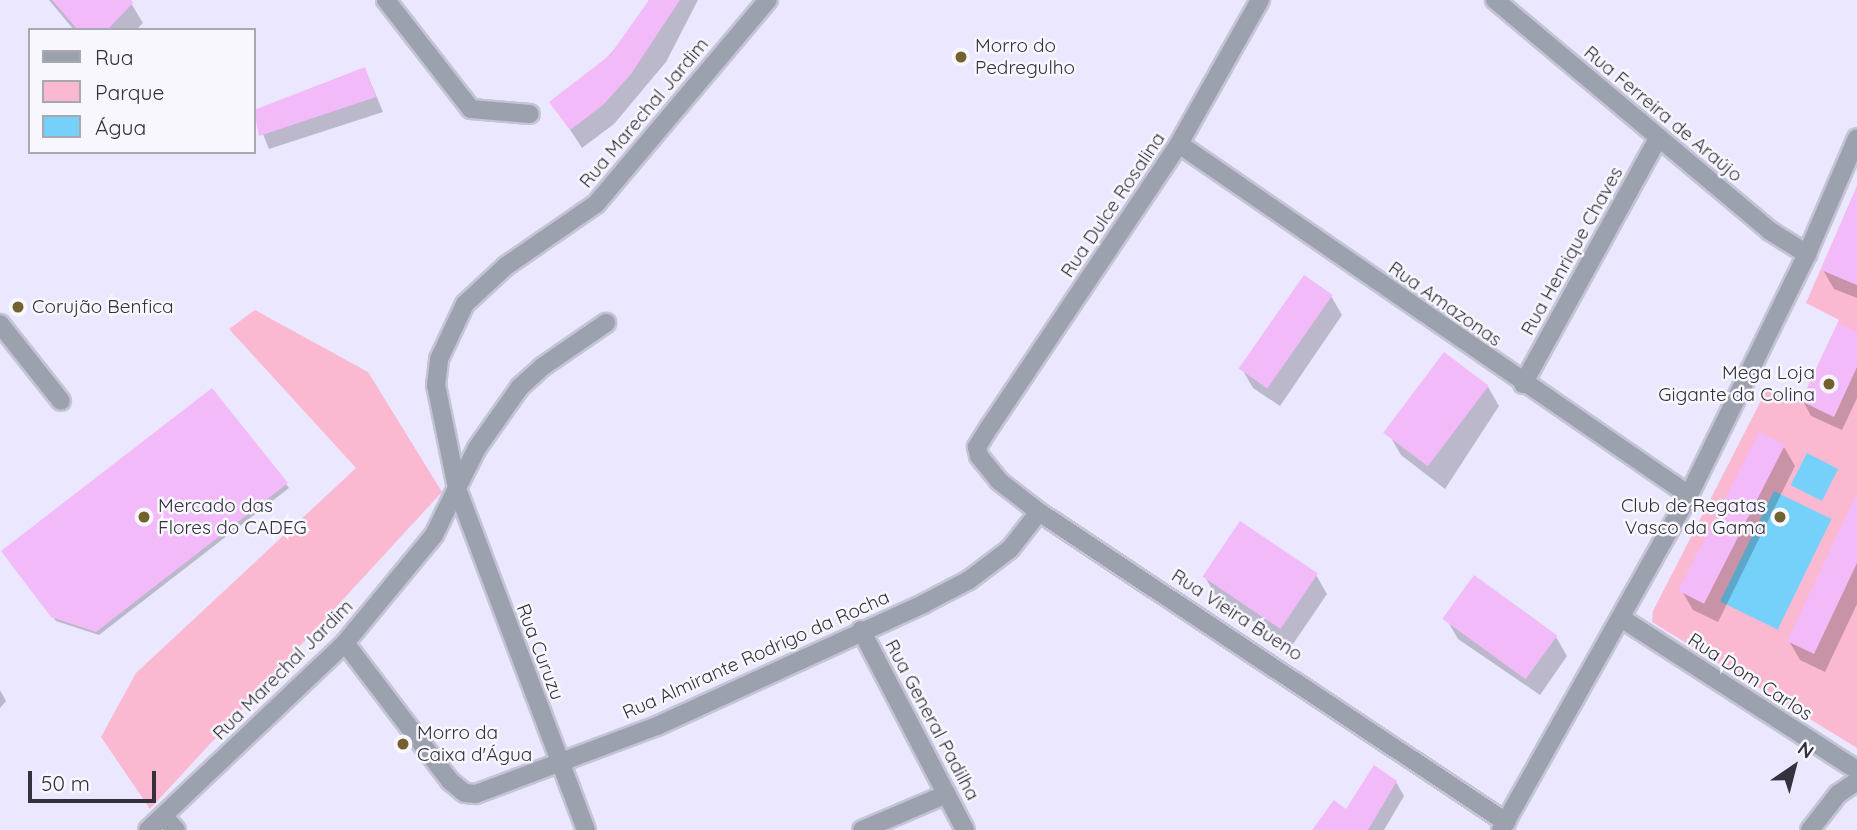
<!DOCTYPE html>
<html>
<head>
<meta charset="utf-8">
<style>
	body { margin:0 }
	#map { position:relative; width:1857px; height:830px; overflow:hidden; background:#eae7fe; font-family:Quicksand,sans-serif }
	div>[style] { position:absolute }
	.green>* { inset:0; background:#fbb8d1 }
	.water>* { inset:0; background:#75d1fa; transform-origin:0 0 }
	.shadow>* { inset:0; background:#0003 }
	.building>* { inset:0; background:#f3baf9; transform-origin:0 0 }
	.roads { filter:drop-shadow(2px 0 #c5c3d7) drop-shadow(-2px 0 #c5c3d7) drop-shadow(0 2px #c5c3d7) drop-shadow(0 -2px #c5c3d7) }
	.minor>* { height:18px; margin:-9px; padding:0 9px; transform-origin:9px; border-radius:9px; background:#9ca2ad }
	.dots>* { width:19px; height:19px; translate:-50% -50%; box-sizing:border-box; border:4px solid #f7f7fd; border-radius:50% }
	span { translate:-50% -50%; white-space:nowrap; text-align:center; line-height:1.15; -webkit-text-stroke:5px #f7f7fd; paint-order:stroke }
	.poi-label { font-size:19px; color:#32313c }
	.left { translate:0 -50%; text-align:left }
	.right { translate:-100% -50%; text-align:right }
	.street-label { font-size:19px; color:#32313c }
	.legend { position:absolute; left:28px; top:28px; width:228px; height:126px; box-sizing:border-box; background:#f7f7fd; border:2px solid #a8a8b0; margin:0; padding:9px 12px; list-style:none; font-size:21px; color:#32313c }
	.legend li { display:flex; align-items:center; gap:14px; height:35px }
	.legend b { width:35px; border:2px solid #a8a8b0 }
	.north { position:absolute; left:1759px; top:732px; width:70px; height:70px; -webkit-text-stroke:5px #f7f7fd; paint-order:stroke; rotate:35deg; font-size:19px; font-weight:700; line-height:28px; text-align:center; color:#32313c }
	.north::after { content:''; display:block; margin:auto; width:24px; height:32px; background:#32313c; clip-path:polygon(50% 0,100% 100%,50% 72%,0 100%) }
	.scale { position:absolute; left:28px; top:771px; width:128px; height:32px; box-sizing:border-box; border:4px solid #32313c; border-top:0; padding-left:9px; font-size:21px; line-height:24px; white-space:nowrap; color:#32313c; -webkit-text-stroke:5px #f7f7fd; paint-order:stroke }
</style>
</head>
<body>
<div id="map">
	<div class="green">
		<i style="clip-path:polygon(1857px 186px,1857px 748px,1652px 622px,1653px 611px,1768px 387px,1801px 401px,1839px 320px,1806px 303px)"></i>
		<i style="clip-path:polygon(255px 310px,368px 372px,442px 492px,150px 809px,101px 737px,136px 673px,356px 468px,229px 329px)"></i>
	</div>
	<div class="water">
		<i style="left:1807px;top:453px;width:35px;height:36px;rotate:27deg"></i>
		<i style="left:1774px;top:491px;width:64px;height:123px;rotate:26deg"></i>
	</div>
	<div class="shadow">
		<i style="clip-path:polygon(49px 0,129px 0,143px 23px,136px 30px,74px 30px)"></i>
		<i style="clip-path:polygon(649px 0,698px 0,666px 62px,614px 124px,582px 148px,552px 102px,585px 81px,636px 26px)"></i>
		<i style="clip-path:polygon(365px 69px,383px 112px,269px 149px,254px 112px)"></i>
		<i style="clip-path:polygon(1857px 190px,1857px 298px,1834px 289px,1823px 270px)"></i>
		<i style="clip-path:polygon(1331px 296px,1342px 315px,1280px 406px,1253px 388px,1242px 369px)"></i>
		<i style="clip-path:polygon(1857px 334px,1857px 398px,1842px 430px,1811px 416px,1803px 401px)"></i>
		<i style="clip-path:polygon(1488px 387px,1499px 406px,1445px 489px,1401px 455px,1390px 436px)"></i>
		<i style="clip-path:polygon(1784px 447px,1795px 466px,1718px 622px,1693px 610px,1682px 591px)"></i>
		<i style="clip-path:polygon(286px 484px,289px 488px,99px 635px,56px 621px,5px 555px)"></i>
		<i style="clip-path:polygon(1857px 497px,1857px 604px,1825px 672px,1800px 660px,1789px 641px)"></i>
		<i style="clip-path:polygon(1316px 575px,1327px 594px,1291px 647px,1216px 596px,1205px 577px)"></i>
		<i style="clip-path:polygon(1447px 620px,1556px 637px,1567px 656px,1540px 695px,1458px 639px)"></i>
		<i style="clip-path:polygon(0 690px,6px 701px,0 708px)"></i>
		<i style="clip-path:polygon(1396px 782px,1404px 796px,1384px 830px,1314px 830px)"></i>
	</div>
	<div class="building">
		<i style="clip-path:polygon(52px 0,131px 0,133px 3px,107px 30px,78px 30px)"></i>
		<i style="clip-path:polygon(649px 0,680px 0,631px 74px,603px 105px,570px 130px,549px 102px,610px 55px)"></i>
		<i style="clip-path:polygon(365px 67px,376px 97px,259px 136px,254px 110px)"></i>
		<i style="clip-path:polygon(1857px 186px,1857px 285px,1821px 270px)"></i>
		<i style="left:1304px;top:275px;width:35px;height:114px;rotate:35deg"></i>
		<i style="clip-path:polygon(1838px 323px,1857px 332px,1857px 367px,1834px 417px,1801px 401px)"></i>
		<i style="left:1444px;top:352px;width:56px;height:101px;rotate:37deg"></i>
		<i style="clip-path:polygon(212px 388px,288px 483px,96px 632px,51px 617px,1px 551px)"></i>
		<i style="left:1759px;top:432px;width:29px;height:178px;rotate:27deg"></i>
		<i style="clip-path:polygon(1857px 493px,1857px 563px,1814px 654px,1787px 641px)"></i>
		<i style="left:1240px;top:521px;width:94px;height:67px;rotate:34deg"></i>
		<i style="left:1474px;top:575px;width:103px;height:54px;rotate:36deg"></i>
		<i style="clip-path:polygon(1374px 765px,1397px 781px,1368px 830px,1312px 830px,1334px 800px,1346px 809px)"></i>
	</div>
	<div class="roads">
		<div class="minor">
			<i style="left:386px;top:0;width:138px;rotate:52.1deg"></i>
			<i style="left:471px;top:109px;width:59px;rotate:4.8deg"></i>
			<i style="left:1260px;top:0;width:165px;rotate:119.4deg"></i>
			<i style="left:1179px;top:144px;width:339px;rotate:123.8deg"></i>
			<i style="left:990px;top:426px;width:25px;rotate:122deg"></i>
			<i style="left:977px;top:447px;width:9px;rotate:77deg"></i>
			<i style="left:979px;top:456px;width:32px;rotate:51deg"></i>
			<i style="left:999px;top:481px;width:51px;rotate:37.8deg"></i>
			<i style="left:1039px;top:512px;width:561px;rotate:33.58deg"></i>
			<i style="left:1495px;top:0;width:359px;rotate:40deg"></i>
			<i style="left:1770px;top:231px;width:44px;rotate:31.9deg"></i>
			<i style="left:1179px;top:144px;width:619px;rotate:34.54deg"></i>
			<i style="left:0;top:324px;width:98px;rotate:51.6deg"></i>
			<i style="left:1523px;top:384px;width:281px;rotate:-61.2deg"></i>
			<i style="left:1621px;top:618px;width:281px;rotate:32.8deg"></i>
			<i style="left:861px;top:630px;width:225px;rotate:62.5deg"></i>
			<i style="left:345px;top:643px;width:173px;rotate:52.7deg"></i>
			<i style="left:450px;top:781px;width:19px;rotate:39deg"></i>
			<i style="left:465px;top:793px;width:11px;rotate:5deg"></i>
			<i style="left:476px;top:794px;width:193px;rotate:-20.6deg"></i>
			<i style="left:657px;top:726px;width:293px;rotate:-24.6deg"></i>
			<i style="left:923px;top:604px;width:52px;rotate:-27.6deg"></i>
			<i style="left:969px;top:580px;width:51px;rotate:-37.1deg"></i>
			<i style="left:1010px;top:549px;width:47px;rotate:-51.9deg"></i>
			<i style="left:163px;top:816px;width:19px;rotate:47deg"></i>
			<i style="left:148px;top:830px;width:272px;rotate:-43.5deg"></i>
			<i style="left:345px;top:643px;width:140px;rotate:-50.5deg"></i>
			<i style="left:434px;top:535px;width:52px;rotate:-63.9deg"></i>
			<i style="left:457px;top:488px;width:105px;rotate:-101.5deg"></i>
			<i style="left:436px;top:385px;width:26px;rotate:-83deg"></i>
			<i style="left:439px;top:359px;width:61px;rotate:-64.7deg"></i>
			<i style="left:465px;top:304px;width:56px;rotate:-42.8deg"></i>
			<i style="left:506px;top:266px;width:109px;rotate:-34.6deg"></i>
			<i style="left:596px;top:204px;width:267px;rotate:-49.9deg"></i>
			<i style="left:586px;top:830px;width:366px;rotate:-110.7deg"></i>
			<i style="left:457px;top:488px;width:45px;rotate:-63.4deg"></i>
			<i style="left:477px;top:448px;width:75px;rotate:-54.8deg"></i>
			<i style="left:520px;top:387px;width:30px;rotate:-42deg"></i>
			<i style="left:542px;top:367px;width:78px;rotate:-34.5deg"></i>
			<i style="left:862px;top:830px;width:92px;rotate:-23deg"></i>
			<i style="left:1501px;top:830px;width:384px;rotate:-60.7deg"></i>
			<i style="left:1689px;top:495px;width:268px;rotate:-63.9deg"></i>
			<i style="left:1807px;top:254px;width:126px;rotate:-66.7deg"></i>
			<i style="left:1810px;top:830px;width:46px;rotate:-52.1deg"></i>
			<i style="left:1838px;top:794px;width:23px;rotate:-34deg"></i>
		</div>
	</div>
	<div class="dots">
		<i style="left:961px;top:57px;background:#73612f"></i>
		<i style="left:18px;top:307px;background:#73612f"></i>
		<i style="left:1829px;top:384px;background:#73612f"></i>
		<i style="left:144px;top:517px;background:#73612f"></i>
		<i style="left:1780px;top:517px;background:#73612f"></i>
		<i style="left:403px;top:744px;background:#73612f"></i>
	</div>
	<div class="poi-label">
		<span class="left" style="left:975px;top:57px">Morro do<br>Pedregulho</span>
		<span class="left" style="left:32px;top:307px">Corujão Benfica</span>
		<span class="right" style="left:1815px;top:384px">Mega Loja<br>Gigante da Colina</span>
		<span class="left" style="left:158px;top:517px">Mercado das<br>Flores do CADEG</span>
		<span class="right" style="left:1766px;top:517px">Club de Regatas<br>Vasco da Gama</span>
		<span class="left" style="left:417px;top:744px">Morro da<br>Caixa d'Água</span>
	</div>
	<div class="street-label">
		<span style="left:644px;top:113px;rotate:-50deg">Rua Marechal Jardim</span>
		<span style="left:1663px;top:114px;rotate:40deg">Rua Ferreira de Araújo</span>
		<span style="left:1113px;top:205px;rotate:-56deg">Rua Dulce Rosalina</span>
		<span style="left:1572px;top:251px;rotate:-61deg">Rua Henrique Chaves</span>
		<span style="left:1445px;top:304px;rotate:35deg">Rua Amazonas</span>
		<span style="left:1237px;top:615px;rotate:33deg">Rua Vieira Bueno</span>
		<span style="left:540px;top:652px;rotate:69deg">Rua Curuzu</span>
		<span style="left:756px;top:655px;rotate:-24deg">Rua Almirante Rodrigo da Rocha</span>
		<span style="left:283px;top:670px;rotate:-45deg">Rua Marechal Jardim</span>
		<span style="left:1750px;top:677px;rotate:33deg">Rua Dom Carlos</span>
		<span style="left:932px;top:720px;rotate:62deg">Rua General Padilha</span>
	</div>
	<ul class="legend">
	<li><b style="height:9px;background:#9ca2ad"></b>Rua</li>
	<li><b style="height:19px;background:#fbb8d1"></b>Parque</li>
	<li><b style="height:19px;background:#75d1fa"></b>Água</li>
	</ul>
	<div class="north">N</div>
	<div class="scale">50 m</div>
</div>
</body>
</html>
